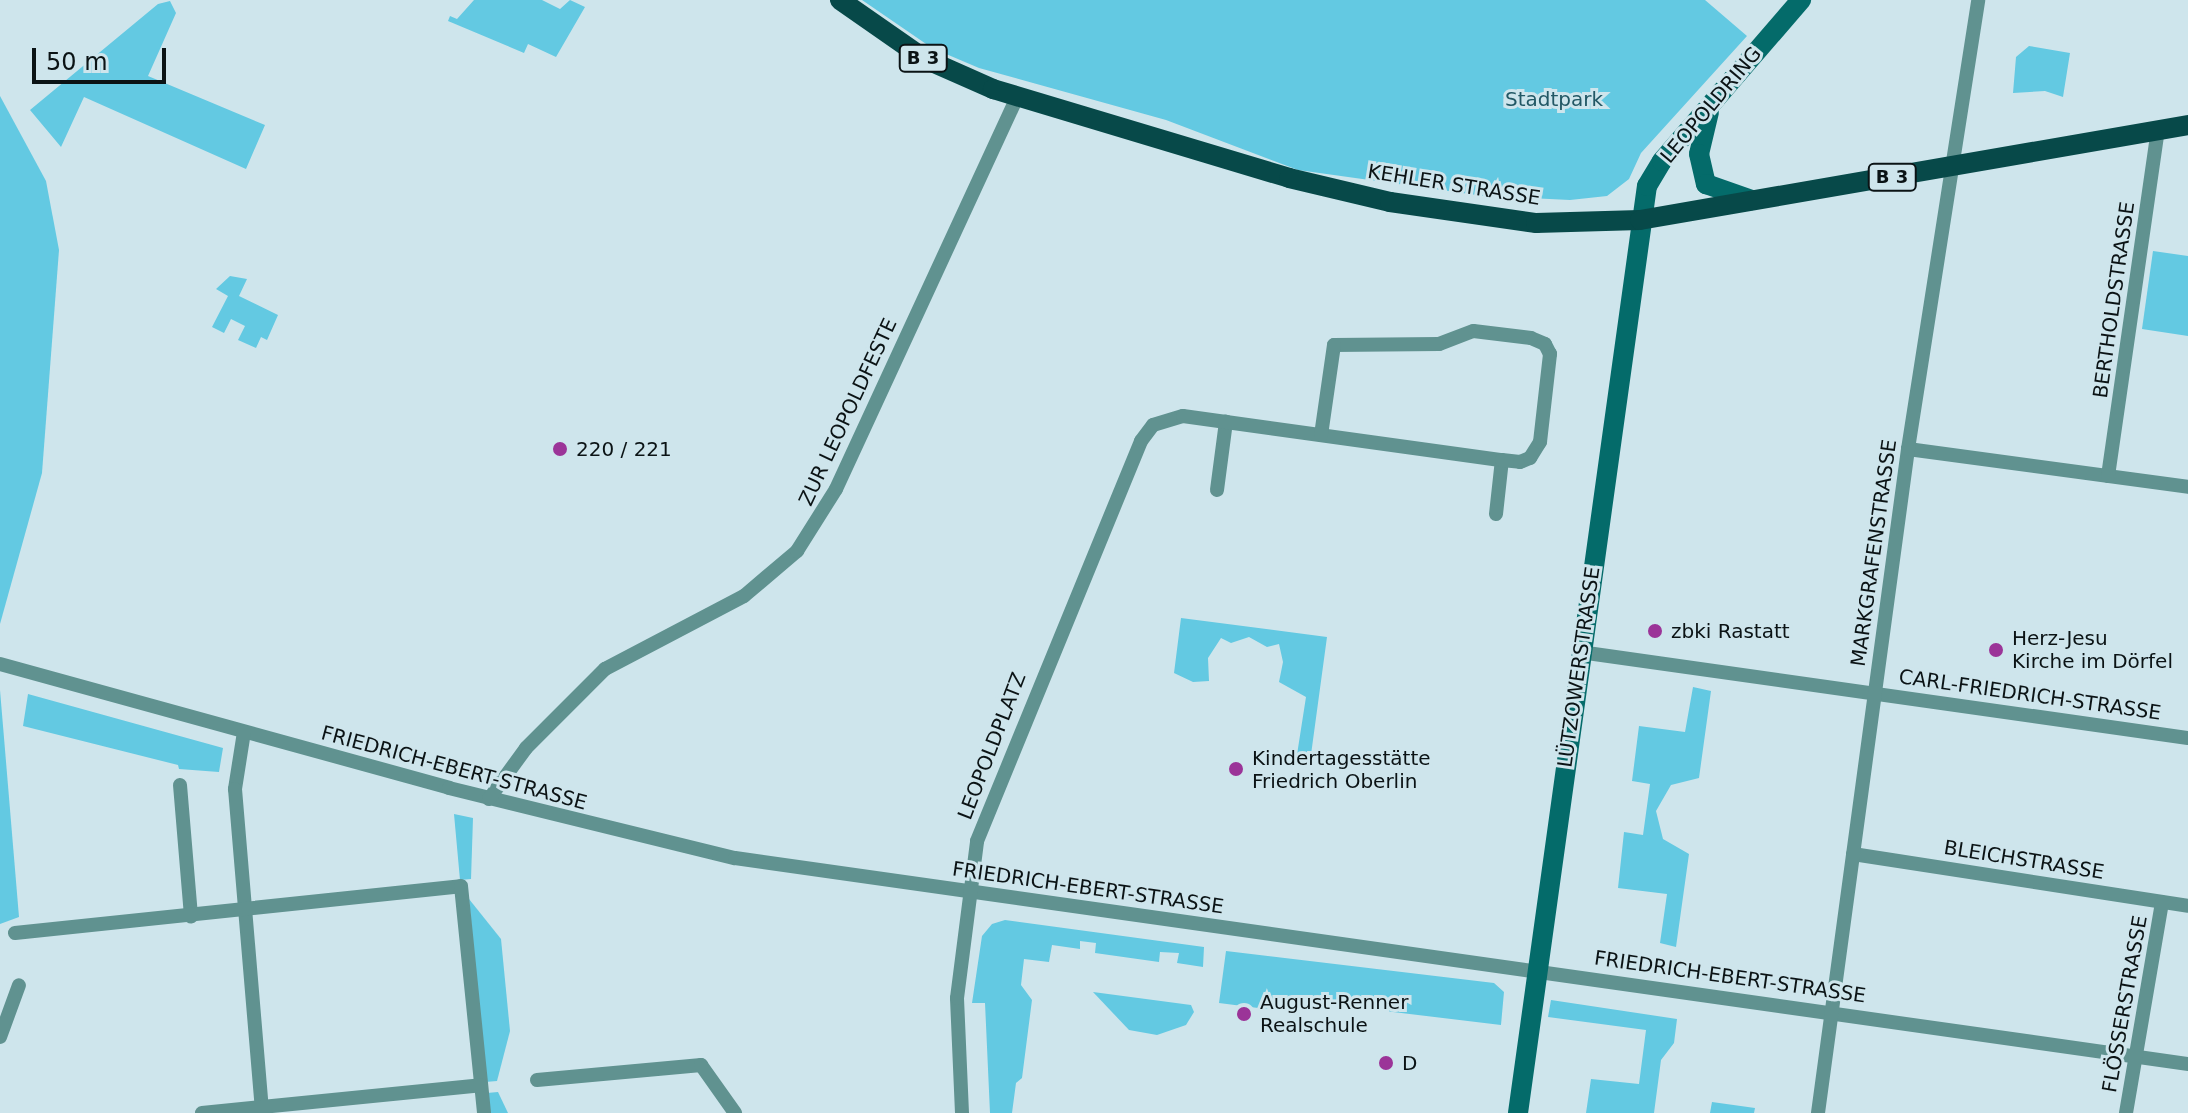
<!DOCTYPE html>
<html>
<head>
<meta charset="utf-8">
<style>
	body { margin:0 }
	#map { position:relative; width:2188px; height:1113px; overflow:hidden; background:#cee5ec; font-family:"DejaVu Sans",sans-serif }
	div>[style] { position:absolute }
	.green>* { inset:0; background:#63c9e2 }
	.minor>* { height:14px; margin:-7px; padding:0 7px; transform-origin:7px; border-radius:7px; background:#609290 }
	.secondary>* { height:20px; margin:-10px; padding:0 10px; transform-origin:10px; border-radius:10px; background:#046b6a }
	.primary>* { height:20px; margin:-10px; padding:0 10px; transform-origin:10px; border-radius:10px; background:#074949 }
	.dots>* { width:22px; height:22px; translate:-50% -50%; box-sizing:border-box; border:4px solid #cee5ec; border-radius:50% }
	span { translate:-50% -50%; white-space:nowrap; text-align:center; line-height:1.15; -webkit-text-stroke:6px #cee5ec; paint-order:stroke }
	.shield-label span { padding:2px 6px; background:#cee5ec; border:2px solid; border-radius:6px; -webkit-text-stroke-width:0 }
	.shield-label { font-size:18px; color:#0b1315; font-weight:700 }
	.park-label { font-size:20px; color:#225865 }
	.street-label { font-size:20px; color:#0b1315 }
	.poi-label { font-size:20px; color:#0b1315 }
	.left { translate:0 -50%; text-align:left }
	.scale { position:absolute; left:32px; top:48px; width:134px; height:36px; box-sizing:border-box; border:4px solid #0b1315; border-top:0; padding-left:10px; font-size:24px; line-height:28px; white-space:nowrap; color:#0b1315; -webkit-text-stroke:6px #cee5ec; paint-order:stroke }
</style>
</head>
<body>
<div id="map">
	<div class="green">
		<i style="clip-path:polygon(474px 0,542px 0,560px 9px,570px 0,585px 7px,556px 57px,528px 44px,524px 53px,448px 21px,450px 16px,457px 19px)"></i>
		<i style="clip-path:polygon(862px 0,1705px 0,1747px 36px,1641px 153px,1629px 179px,1607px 196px,1570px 200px,1484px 196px,1298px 170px,1166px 120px,979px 68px,932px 48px)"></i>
		<i style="clip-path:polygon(170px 1px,176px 13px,148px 76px,265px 125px,246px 169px,84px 97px,61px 147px,30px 110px,158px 4px)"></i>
		<i style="clip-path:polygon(2029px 46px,2070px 53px,2063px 97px,2045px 91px,2013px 93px,2016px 57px)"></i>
		<i style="clip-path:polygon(0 96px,46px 181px,59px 250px,42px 473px,0 624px)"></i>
		<i style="clip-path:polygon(2153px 251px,2188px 256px,2188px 336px,2142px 329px)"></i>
		<i style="clip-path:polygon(230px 276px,247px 279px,239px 296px,278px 315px,267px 340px,261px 337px,256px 348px,238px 340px,245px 326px,231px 319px,224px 333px,212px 327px,228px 296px,216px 289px)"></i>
		<i style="clip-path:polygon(1181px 618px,1327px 637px,1310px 762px,1296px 761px,1306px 697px,1279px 682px,1283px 662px,1279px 644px,1267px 647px,1249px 637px,1231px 643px,1221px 638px,1208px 658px,1209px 681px,1193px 682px,1174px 673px)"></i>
		<i style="clip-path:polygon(1693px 687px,1711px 691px,1699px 778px,1671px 785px,1656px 811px,1663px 839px,1689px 854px,1676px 947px,1660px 943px,1667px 894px,1618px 888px,1624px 832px,1643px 835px,1650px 784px,1632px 781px,1639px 726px,1685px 732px)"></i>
		<i style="clip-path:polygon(0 690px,19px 917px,0 924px)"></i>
		<i style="clip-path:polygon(28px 694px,223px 748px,219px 772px,179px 769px,178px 765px,23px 726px)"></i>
		<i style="clip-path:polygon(454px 814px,473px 818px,471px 879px,460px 880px)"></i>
		<i style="clip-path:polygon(469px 899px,501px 939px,510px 1031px,497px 1081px,485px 1082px)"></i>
		<i style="clip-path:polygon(1005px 920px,1204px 947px,1203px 967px,1177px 963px,1179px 953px,1160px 952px,1159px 962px,1095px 953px,1096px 943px,1080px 941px,1080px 949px,1052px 945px,1049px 962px,1024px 959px,1021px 985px,1032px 1000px,1022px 1078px,1016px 1083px,1012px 1113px,990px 1113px,985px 1003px,972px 1003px,982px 936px,992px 924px)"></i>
		<i style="clip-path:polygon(1226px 951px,1494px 983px,1504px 992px,1501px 1025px,1285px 999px,1266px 1009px,1219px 1003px)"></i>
		<i style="clip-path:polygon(1093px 992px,1191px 1005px,1194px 1012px,1186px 1025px,1157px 1035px,1129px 1030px)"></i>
		<i style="clip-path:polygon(1551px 1000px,1677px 1019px,1674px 1043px,1661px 1060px,1654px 1113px,1586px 1113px,1591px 1079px,1639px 1084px,1646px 1030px,1548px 1017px)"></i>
		<i style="clip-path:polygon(498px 1092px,508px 1113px,488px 1113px,487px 1093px)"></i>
		<i style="clip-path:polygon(1712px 1102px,1755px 1108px,1754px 1113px,1710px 1113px)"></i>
	</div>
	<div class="minor">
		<i style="left:1908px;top:449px;width:283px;rotate:7.7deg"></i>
		<i style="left:2108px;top:476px;width:351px;rotate:-81.8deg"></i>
		<i style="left:1217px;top:490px;width:69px;rotate:-82.5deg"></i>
		<i style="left:1496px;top:514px;width:54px;rotate:-83.7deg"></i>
		<i style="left:1580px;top:652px;width:614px;rotate:8.05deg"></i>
		<i style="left:0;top:664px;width:466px;rotate:15.4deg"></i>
		<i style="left:449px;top:788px;width:294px;rotate:13.8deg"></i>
		<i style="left:735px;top:858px;width:1468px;rotate:8.07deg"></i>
		<i style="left:244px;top:732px;width:58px;rotate:99deg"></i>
		<i style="left:235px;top:789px;width:325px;rotate:85.2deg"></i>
		<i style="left:180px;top:785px;width:132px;rotate:85.2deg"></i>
		<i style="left:489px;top:799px;width:63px;rotate:-54deg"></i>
		<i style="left:526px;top:748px;width:112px;rotate:-45deg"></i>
		<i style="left:605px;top:669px;width:157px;rotate:-27.7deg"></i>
		<i style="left:744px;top:596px;width:70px;rotate:-40.3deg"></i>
		<i style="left:797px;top:551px;width:73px;rotate:-57.8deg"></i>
		<i style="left:836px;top:489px;width:432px;rotate:-65.2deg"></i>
		<i style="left:1853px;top:854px;width:339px;rotate:8.8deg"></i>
		<i style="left:15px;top:933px;width:448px;rotate:-6deg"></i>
		<i style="left:461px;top:886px;width:228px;rotate:84.2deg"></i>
		<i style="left:0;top:1037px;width:55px;rotate:-69.9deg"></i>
		<i style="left:537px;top:1080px;width:165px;rotate:-5.2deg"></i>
		<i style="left:701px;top:1065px;width:59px;rotate:54.7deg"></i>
		<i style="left:202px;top:1113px;width:280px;rotate:-5.7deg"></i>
		<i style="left:962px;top:1113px;width:115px;rotate:-92.5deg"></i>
		<i style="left:957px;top:998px;width:158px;rotate:-82.7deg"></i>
		<i style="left:977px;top:841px;width:432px;rotate:-67.7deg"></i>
		<i style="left:1141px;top:441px;width:20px;rotate:-53deg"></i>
		<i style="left:1153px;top:425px;width:31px;rotate:-17deg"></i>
		<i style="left:1183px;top:416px;width:322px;rotate:7.9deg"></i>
		<i style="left:1502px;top:460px;width:18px;rotate:6deg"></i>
		<i style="left:1520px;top:462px;width:11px;rotate:-22deg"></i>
		<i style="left:1530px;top:458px;width:19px;rotate:-58deg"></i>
		<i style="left:1540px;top:442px;width:89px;rotate:-83.5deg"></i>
		<i style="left:1550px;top:354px;width:11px;rotate:-117deg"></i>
		<i style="left:1545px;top:344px;width:15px;rotate:-157deg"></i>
		<i style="left:1531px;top:338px;width:58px;rotate:-173.1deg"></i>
		<i style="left:1473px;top:331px;width:36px;rotate:159deg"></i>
		<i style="left:1439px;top:344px;width:105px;rotate:179.5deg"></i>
		<i style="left:1334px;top:345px;width:91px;rotate:98.2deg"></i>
		<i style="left:1818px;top:1113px;width:670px;rotate:-82.28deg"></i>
		<i style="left:1908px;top:449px;width:454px;rotate:-81.1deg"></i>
		<i style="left:2126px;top:1113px;width:214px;rotate:-80.3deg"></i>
	</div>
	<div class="secondary">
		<i style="left:1709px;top:112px;width:43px;rotate:103.4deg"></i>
		<i style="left:1699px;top:154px;width:31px;rotate:77deg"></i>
		<i style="left:1706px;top:184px;width:49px;rotate:19.2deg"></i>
		<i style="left:1518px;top:1113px;width:936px;rotate:-82.08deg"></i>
		<i style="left:1647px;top:186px;width:29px;rotate:-59deg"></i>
		<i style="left:1662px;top:161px;width:213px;rotate:-49.2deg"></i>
	</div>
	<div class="primary">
		<i style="left:840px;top:0;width:101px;rotate:34.9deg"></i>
		<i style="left:923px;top:58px;width:77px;rotate:23.9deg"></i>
		<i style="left:993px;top:89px;width:309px;rotate:16.7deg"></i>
		<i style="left:1289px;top:178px;width:104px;rotate:13.4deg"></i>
		<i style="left:1390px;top:202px;width:148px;rotate:8.2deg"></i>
		<i style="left:1536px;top:223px;width:104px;rotate:-1.7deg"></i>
		<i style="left:1640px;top:220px;width:556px;rotate:-9.83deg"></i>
	</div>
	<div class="dots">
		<i style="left:560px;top:449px;background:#9b3498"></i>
		<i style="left:1655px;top:631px;background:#9b3498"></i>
		<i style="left:1996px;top:650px;background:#9b3498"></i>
		<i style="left:1236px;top:769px;background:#9b3498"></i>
		<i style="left:1244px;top:1014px;background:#9b3498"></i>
		<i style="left:1386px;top:1063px;background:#9b3498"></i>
	</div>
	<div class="shield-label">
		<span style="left:923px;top:58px">B 3</span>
		<span style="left:1892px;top:177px">B 3</span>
	</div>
	<div class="park-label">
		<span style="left:1554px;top:99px">Stadtpark</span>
	</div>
	<div class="street-label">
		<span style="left:1711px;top:105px;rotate:-50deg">LEOPOLDRING</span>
		<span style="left:1454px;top:185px;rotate:9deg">KEHLER STRASSE</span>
		<span style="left:2114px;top:300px;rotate:-82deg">BERTHOLDSTRASSE</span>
		<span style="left:848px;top:412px;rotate:-65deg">ZUR LEOPOLDFESTE</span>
		<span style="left:1874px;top:553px;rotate:-82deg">MARKGRAFENSTRASSE</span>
		<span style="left:1579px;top:667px;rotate:-82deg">LÜTZOWERSTRASSE</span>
		<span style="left:2030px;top:695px;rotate:8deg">CARL-FRIEDRICH-STRASSE</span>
		<span style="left:992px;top:746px;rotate:-69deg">LEOPOLDPLATZ</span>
		<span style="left:454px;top:768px;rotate:15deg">FRIEDRICH-EBERT-STRASSE</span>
		<span style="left:2024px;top:860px;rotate:9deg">BLEICHSTRASSE</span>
		<span style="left:1088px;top:888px;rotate:8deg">FRIEDRICH-EBERT-STRASSE</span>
		<span style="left:1730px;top:977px;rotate:8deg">FRIEDRICH-EBERT-STRASSE</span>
		<span style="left:2125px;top:1004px;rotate:-80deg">FLÖSSERSTRASSE</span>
	</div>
	<div class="poi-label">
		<span class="left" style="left:576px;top:449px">220 / 221</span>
		<span class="left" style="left:1671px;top:631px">zbki Rastatt</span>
		<span class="left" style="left:2012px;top:650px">Herz-Jesu<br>Kirche im Dörfel</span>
		<span class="left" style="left:1252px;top:770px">Kindertagesstätte<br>Friedrich Oberlin</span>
		<span class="left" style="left:1260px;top:1014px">August-Renner<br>Realschule</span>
		<span class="left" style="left:1402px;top:1063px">D</span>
	</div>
	<div class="scale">50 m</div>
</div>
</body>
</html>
